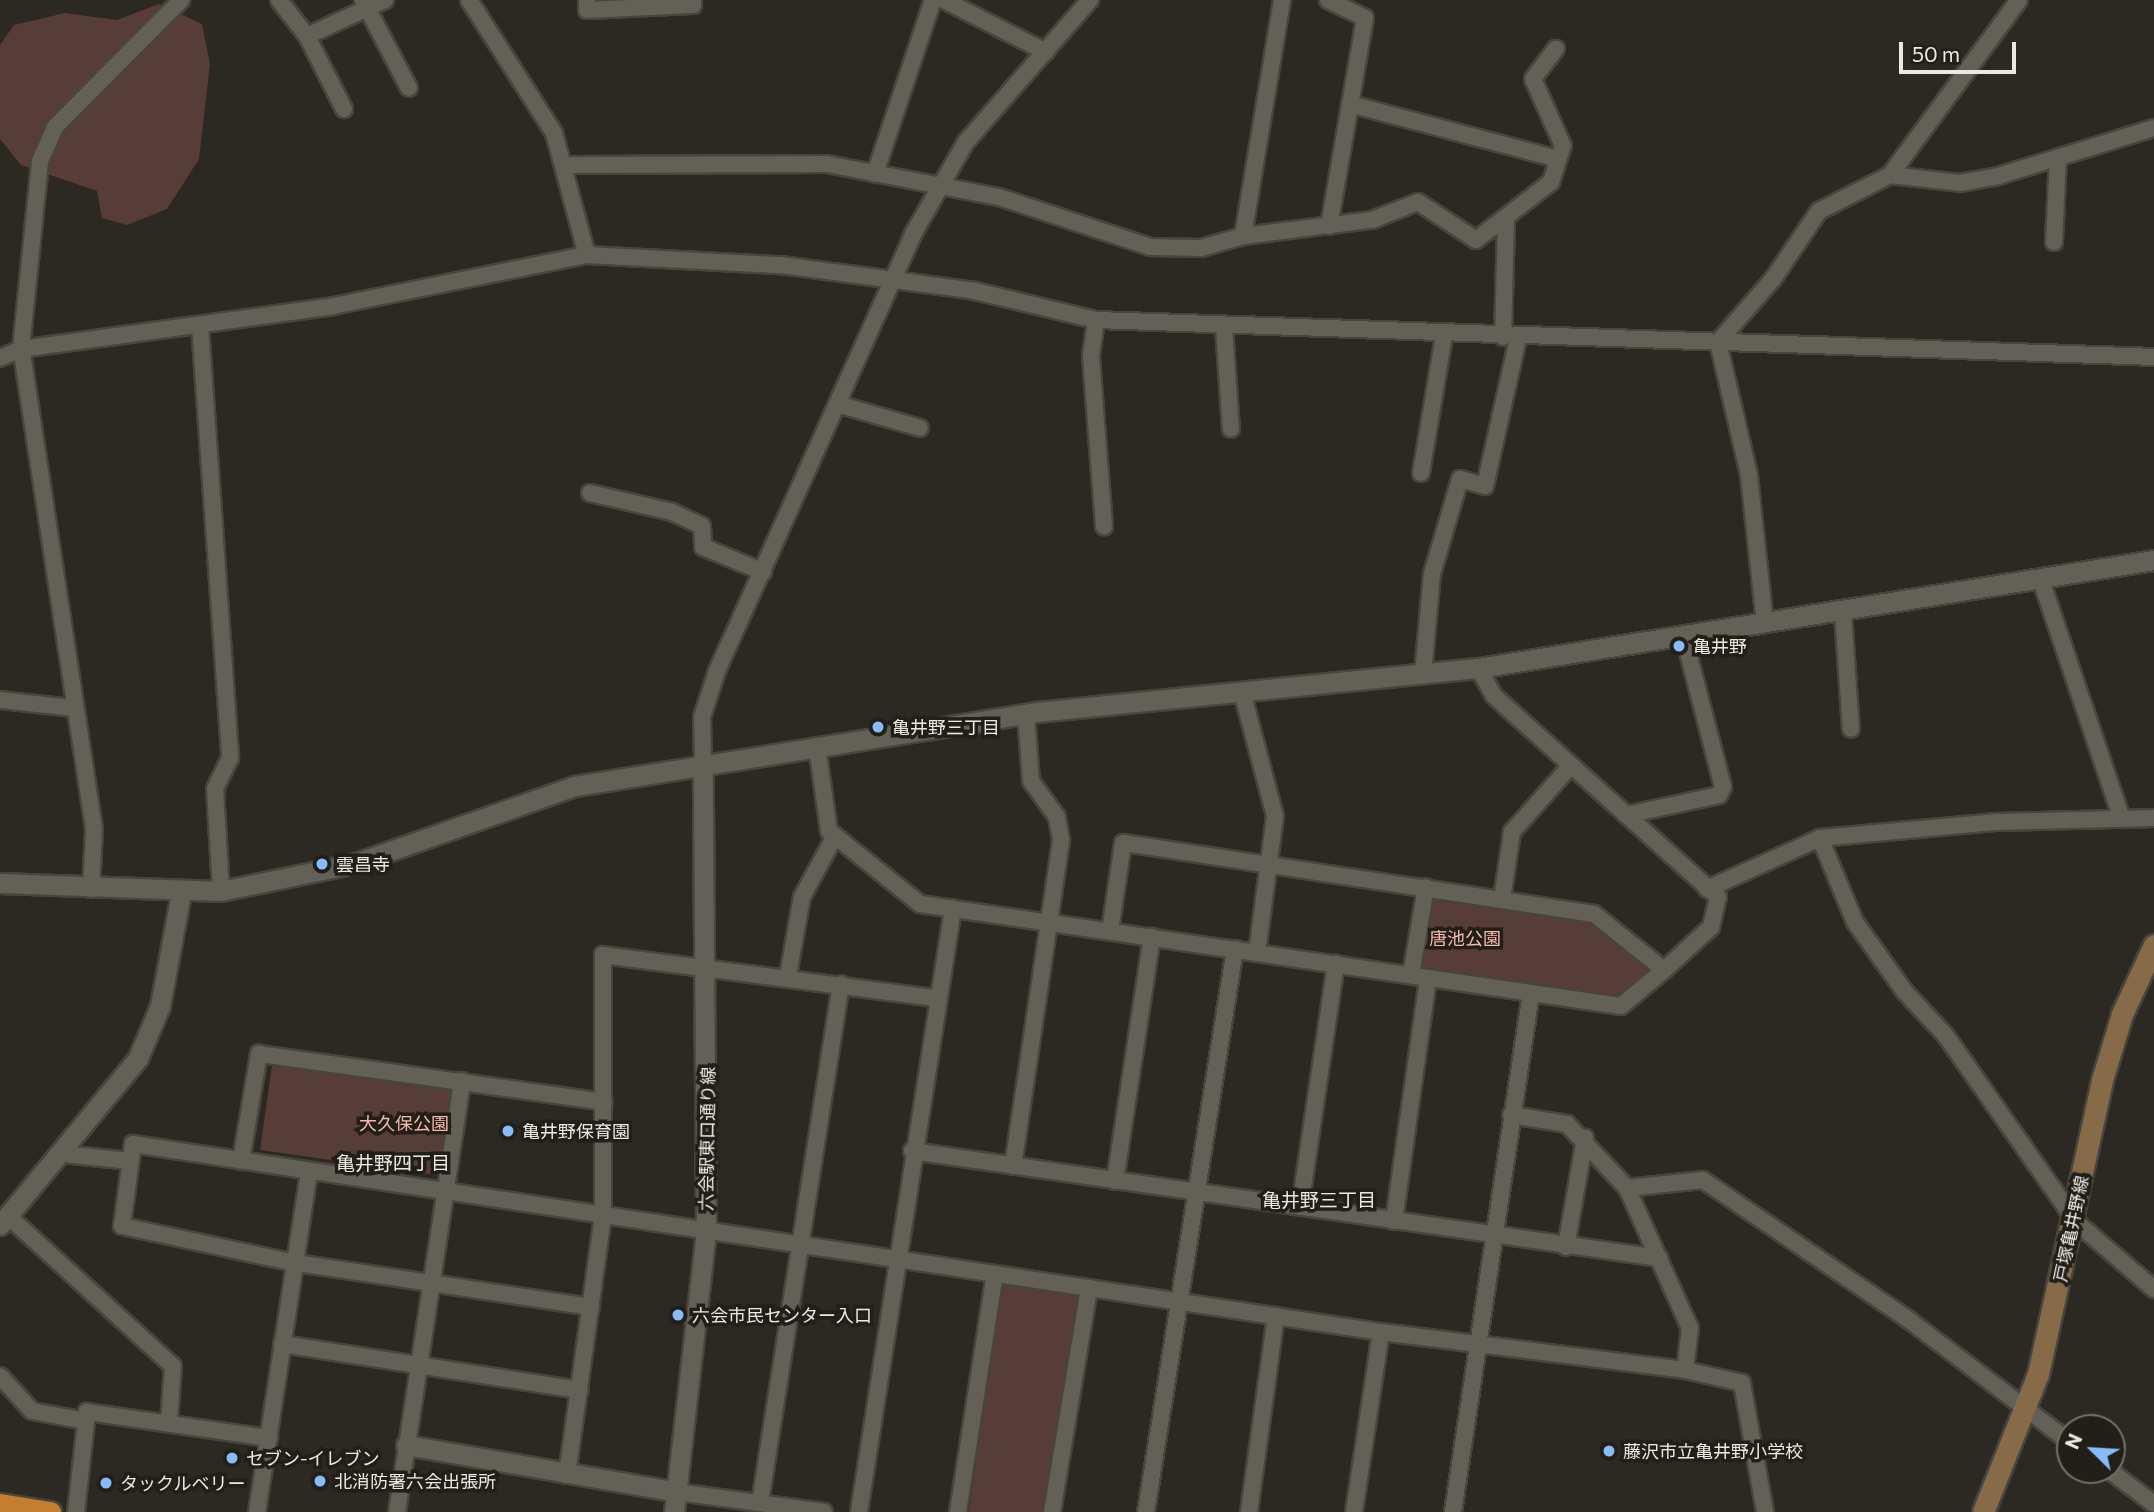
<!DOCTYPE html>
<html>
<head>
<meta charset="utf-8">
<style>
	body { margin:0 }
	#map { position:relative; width:2154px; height:1512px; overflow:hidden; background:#2b2921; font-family:Commissioner,"Noto Sans JP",sans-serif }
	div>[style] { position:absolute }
	.green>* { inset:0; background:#583c37; transform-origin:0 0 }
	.roads { filter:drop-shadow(2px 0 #47453e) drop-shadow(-2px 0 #47453e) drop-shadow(0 2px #47453e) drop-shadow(0 -2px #47453e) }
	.minor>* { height:16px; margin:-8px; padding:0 8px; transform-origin:8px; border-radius:8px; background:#636057 }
	.tertiary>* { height:19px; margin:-9.5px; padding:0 9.5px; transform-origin:9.5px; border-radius:9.5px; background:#636057 }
	.secondary>* { height:21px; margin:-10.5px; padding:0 10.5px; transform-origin:10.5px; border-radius:10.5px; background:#876b48 }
	.trunk>* { height:21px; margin:-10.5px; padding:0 10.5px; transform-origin:10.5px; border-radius:10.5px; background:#c47e30 }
	.dots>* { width:19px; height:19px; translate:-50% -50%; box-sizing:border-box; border:4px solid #211f17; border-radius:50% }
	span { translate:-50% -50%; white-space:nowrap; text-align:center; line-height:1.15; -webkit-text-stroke:7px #211f17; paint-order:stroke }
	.poi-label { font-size:18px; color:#eae9e4 }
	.left { translate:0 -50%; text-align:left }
	.park-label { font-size:18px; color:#f7b8ad }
	.street-label { font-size:18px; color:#eae9e4 }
	.neighbourhood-label { font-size:19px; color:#eae9e4 }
	.north { position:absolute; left:2056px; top:1414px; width:70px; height:70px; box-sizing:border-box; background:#211f17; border:2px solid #717069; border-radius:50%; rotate:294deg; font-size:19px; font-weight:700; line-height:28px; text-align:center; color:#eae9e4 }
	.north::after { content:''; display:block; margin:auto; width:24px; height:32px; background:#87bbfb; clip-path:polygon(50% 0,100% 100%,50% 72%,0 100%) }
	.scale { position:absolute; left:1899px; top:42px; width:117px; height:32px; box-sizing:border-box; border:4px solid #eae9e4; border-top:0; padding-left:9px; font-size:21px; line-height:24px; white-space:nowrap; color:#eae9e4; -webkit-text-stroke:5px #211f17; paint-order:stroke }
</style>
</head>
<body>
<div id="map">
	<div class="green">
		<i style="clip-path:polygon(159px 4px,202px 24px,210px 64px,199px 159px,167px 209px,127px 225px,102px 218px,97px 191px,21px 165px,0 139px,0 45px,14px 25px,65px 13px,117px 20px)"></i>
		<i style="clip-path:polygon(1430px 894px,1592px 920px,1654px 969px,1620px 1000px,1418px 970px)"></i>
		<i style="left:273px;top:1058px;width:189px;height:93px;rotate:8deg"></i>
		<i style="left:1002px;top:1277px;width:78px;height:238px;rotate:8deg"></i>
	</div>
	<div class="roads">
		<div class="minor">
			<i style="left:279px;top:0;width:46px;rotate:52.1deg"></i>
			<i style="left:307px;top:36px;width:82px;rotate:63.1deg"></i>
			<i style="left:363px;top:0;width:99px;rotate:62.4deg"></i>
			<i style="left:469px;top:0;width:158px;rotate:57.4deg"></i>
			<i style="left:554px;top:133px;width:126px;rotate:74.9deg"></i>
			<i style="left:587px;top:0;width:10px;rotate:90deg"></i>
			<i style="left:587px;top:10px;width:106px;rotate:-2.7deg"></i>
			<i style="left:693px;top:5px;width:5px;rotate:-90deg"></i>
			<i style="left:944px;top:0;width:114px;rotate:27deg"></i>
			<i style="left:1328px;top:0;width:41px;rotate:25.9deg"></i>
			<i style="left:1365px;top:18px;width:211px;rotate:99.8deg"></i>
			<i style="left:307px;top:36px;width:86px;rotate:-24.8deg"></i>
			<i style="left:1350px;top:104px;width:215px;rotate:14.8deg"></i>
			<i style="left:566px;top:165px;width:261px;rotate:-0.2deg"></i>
			<i style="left:827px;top:164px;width:175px;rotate:10.9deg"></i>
			<i style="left:999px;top:197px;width:159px;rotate:18.3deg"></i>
			<i style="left:1150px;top:247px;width:51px;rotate:1.1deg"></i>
			<i style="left:1201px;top:248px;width:44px;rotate:-15.9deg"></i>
			<i style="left:1243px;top:236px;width:130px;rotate:-7.1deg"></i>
			<i style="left:1372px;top:220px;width:49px;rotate:-21.4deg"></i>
			<i style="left:1418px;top:202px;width:69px;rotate:33.2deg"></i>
			<i style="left:1476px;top:240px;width:95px;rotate:-37.7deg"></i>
			<i style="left:1551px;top:182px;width:38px;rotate:-72deg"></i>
			<i style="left:1563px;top:146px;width:73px;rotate:-114.1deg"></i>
			<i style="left:1533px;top:79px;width:38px;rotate:-53deg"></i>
			<i style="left:875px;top:174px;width:183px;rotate:-71.6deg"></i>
			<i style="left:1890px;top:175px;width:217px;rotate:-53.6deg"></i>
			<i style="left:1243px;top:236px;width:239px;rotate:-80.6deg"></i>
			<i style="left:2054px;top:242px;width:84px;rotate:-87.3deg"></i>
			<i style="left:1096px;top:320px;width:37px;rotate:98deg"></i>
			<i style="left:1091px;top:357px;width:170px;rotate:85.6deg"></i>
			<i style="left:200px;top:325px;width:434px;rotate:86deg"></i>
			<i style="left:230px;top:758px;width:34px;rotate:116deg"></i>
			<i style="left:215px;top:789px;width:102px;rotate:86.6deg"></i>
			<i style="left:1224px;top:327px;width:102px;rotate:86.1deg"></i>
			<i style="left:1503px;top:337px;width:116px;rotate:-88.5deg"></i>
			<i style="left:0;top:358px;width:23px;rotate:-23deg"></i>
			<i style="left:21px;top:349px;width:315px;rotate:-7.8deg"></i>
			<i style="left:333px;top:306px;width:259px;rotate:-11.4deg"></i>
			<i style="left:587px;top:255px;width:194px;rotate:3deg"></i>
			<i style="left:781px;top:265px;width:196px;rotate:7.6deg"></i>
			<i style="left:975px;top:291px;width:124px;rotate:13.5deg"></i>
			<i style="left:1096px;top:320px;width:1059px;rotate:2deg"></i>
			<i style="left:841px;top:405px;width:82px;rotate:16.2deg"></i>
			<i style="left:1421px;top:473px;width:140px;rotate:-80.5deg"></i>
			<i style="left:590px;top:493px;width:84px;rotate:13deg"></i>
			<i style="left:672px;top:512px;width:33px;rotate:25deg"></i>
			<i style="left:702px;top:526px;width:21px;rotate:87deg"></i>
			<i style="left:703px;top:547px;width:65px;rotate:22.6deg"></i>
			<i style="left:2042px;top:583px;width:249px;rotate:71.3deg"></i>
			<i style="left:1843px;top:613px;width:116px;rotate:86.1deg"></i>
			<i style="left:1765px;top:623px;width:149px;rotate:-96.2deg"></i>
			<i style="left:1749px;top:475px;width:137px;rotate:-103.1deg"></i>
			<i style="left:1718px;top:342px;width:84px;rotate:-48.9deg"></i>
			<i style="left:1773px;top:279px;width:82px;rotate:-55.9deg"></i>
			<i style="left:1819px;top:211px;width:80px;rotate:-26.9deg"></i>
			<i style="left:1890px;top:175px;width:70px;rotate:6.5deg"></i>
			<i style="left:1960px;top:183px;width:39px;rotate:-10deg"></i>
			<i style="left:1998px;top:176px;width:163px;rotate:-17.1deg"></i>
			<i style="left:1478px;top:668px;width:32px;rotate:60deg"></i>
			<i style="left:1494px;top:696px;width:301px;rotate:41.9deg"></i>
			<i style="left:1718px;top:897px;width:31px;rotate:103deg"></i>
			<i style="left:1711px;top:927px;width:64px;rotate:137.5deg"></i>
			<i style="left:1423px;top:674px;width:100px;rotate:-84.9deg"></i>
			<i style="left:1432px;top:574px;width:99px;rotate:-73.6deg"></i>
			<i style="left:1460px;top:479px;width:26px;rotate:16deg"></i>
			<i style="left:1485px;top:486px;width:152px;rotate:-77.4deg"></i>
			<i style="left:1242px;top:692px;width:128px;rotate:75.1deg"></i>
			<i style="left:1275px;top:816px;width:138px;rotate:97.5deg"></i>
			<i style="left:0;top:700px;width:73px;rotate:6.3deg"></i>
			<i style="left:817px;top:746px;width:86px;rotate:82deg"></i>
			<i style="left:829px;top:831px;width:117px;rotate:38.7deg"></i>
			<i style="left:920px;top:904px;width:708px;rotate:8.28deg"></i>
			<i style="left:1621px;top:1006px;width:56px;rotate:-39.9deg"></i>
			<i style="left:1664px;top:970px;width:90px;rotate:-141.3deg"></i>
			<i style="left:1594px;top:914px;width:476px;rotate:-171.4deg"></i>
			<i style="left:1123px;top:843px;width:89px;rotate:98.4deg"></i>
			<i style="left:703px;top:764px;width:47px;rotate:-91.2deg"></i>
			<i style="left:702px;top:717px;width:48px;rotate:-71.9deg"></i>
			<i style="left:717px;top:671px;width:479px;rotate:-65.8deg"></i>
			<i style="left:913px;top:234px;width:106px;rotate:-60.1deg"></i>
			<i style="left:966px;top:142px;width:189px;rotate:-48.9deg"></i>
			<i style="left:1626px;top:815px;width:95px;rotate:-12.1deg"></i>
			<i style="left:1719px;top:795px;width:9px;rotate:-63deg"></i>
			<i style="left:1723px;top:787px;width:155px;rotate:-104.6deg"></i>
			<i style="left:1820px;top:838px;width:91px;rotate:67.4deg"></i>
			<i style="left:1855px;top:922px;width:86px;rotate:54.5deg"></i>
			<i style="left:1905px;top:992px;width:60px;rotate:47deg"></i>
			<i style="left:1946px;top:1036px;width:227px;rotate:55deg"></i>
			<i style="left:2076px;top:1222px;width:103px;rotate:40.7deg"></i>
			<i style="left:91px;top:889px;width:60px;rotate:-87.1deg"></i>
			<i style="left:94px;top:829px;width:486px;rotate:-98.6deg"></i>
			<i style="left:21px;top:349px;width:189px;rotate:-84.2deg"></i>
			<i style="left:40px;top:161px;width:37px;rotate:-66deg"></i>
			<i style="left:55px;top:127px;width:179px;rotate:-45.2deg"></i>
			<i style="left:1707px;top:889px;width:124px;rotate:-24.3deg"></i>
			<i style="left:1820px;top:838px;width:178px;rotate:-5.2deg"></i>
			<i style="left:1997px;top:822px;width:157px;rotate:-1.5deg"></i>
			<i style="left:1502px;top:899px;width:68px;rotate:-81.5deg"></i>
			<i style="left:1512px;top:832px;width:89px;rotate:-48.6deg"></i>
			<i style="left:1411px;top:975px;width:89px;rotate:-80.3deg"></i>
			<i style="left:788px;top:976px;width:80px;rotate:-80deg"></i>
			<i style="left:802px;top:897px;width:69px;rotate:-61.6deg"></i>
			<i style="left:1511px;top:1115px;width:57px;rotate:9.1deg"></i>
			<i style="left:1567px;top:1124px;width:88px;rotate:46.8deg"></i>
			<i style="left:1627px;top:1188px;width:154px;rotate:65.8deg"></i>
			<i style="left:1690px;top:1328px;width:42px;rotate:96.8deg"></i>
			<i style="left:912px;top:1151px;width:755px;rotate:8.15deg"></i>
			<i style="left:63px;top:1154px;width:68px;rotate:5.9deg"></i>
			<i style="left:241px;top:1161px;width:109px;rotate:-80.5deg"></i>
			<i style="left:259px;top:1054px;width:348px;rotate:7.9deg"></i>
			<i style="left:1013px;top:1166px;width:330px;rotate:-81.6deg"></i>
			<i style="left:1061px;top:840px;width:23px;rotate:-100deg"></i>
			<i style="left:1057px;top:817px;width:44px;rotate:-125.8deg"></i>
			<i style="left:1031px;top:781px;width:67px;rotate:-94.3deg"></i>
			<i style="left:1115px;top:1181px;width:247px;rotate:-81.4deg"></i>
			<i style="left:1627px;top:1188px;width:76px;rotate:-6deg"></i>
			<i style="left:1703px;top:1180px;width:249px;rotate:34.2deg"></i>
			<i style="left:1909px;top:1320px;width:202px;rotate:37.2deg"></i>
			<i style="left:1300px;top:1207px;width:246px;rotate:-81.6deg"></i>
			<i style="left:8px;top:1216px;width:223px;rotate:42.3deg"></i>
			<i style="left:173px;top:1366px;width:56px;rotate:94.1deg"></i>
			<i style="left:1394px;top:1221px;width:245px;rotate:-82deg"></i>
			<i style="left:1566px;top:1247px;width:111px;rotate:-80.1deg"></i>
			<i style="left:591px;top:1307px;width:299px;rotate:-171.5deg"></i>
			<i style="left:295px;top:1263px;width:177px;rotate:-167.9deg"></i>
			<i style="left:122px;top:1226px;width:83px;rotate:-82.4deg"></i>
			<i style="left:133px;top:1144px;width:1262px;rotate:8.57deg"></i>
			<i style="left:1381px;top:1332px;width:306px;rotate:7.1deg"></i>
			<i style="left:1685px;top:1370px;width:58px;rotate:12.8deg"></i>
			<i style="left:1742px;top:1383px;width:131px;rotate:79.9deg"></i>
			<i style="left:282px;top:1344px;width:301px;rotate:8.8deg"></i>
			<i style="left:0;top:1376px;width:47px;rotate:47.6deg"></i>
			<i style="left:32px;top:1411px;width:55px;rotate:10.5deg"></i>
			<i style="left:2109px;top:1470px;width:56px;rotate:37.1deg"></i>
			<i style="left:567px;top:1475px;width:263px;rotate:-82.1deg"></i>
			<i style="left:603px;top:1214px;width:259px;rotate:-90deg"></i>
			<i style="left:603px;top:955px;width:335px;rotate:7.4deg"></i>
			<i style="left:677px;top:1492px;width:148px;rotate:7.7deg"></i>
			<i style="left:760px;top:1503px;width:525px;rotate:-81.13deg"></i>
			<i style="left:76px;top:1512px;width:101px;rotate:-83.7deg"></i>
			<i style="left:87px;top:1412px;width:184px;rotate:8.1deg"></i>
			<i style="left:257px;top:1512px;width:344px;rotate:-81.3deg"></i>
			<i style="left:397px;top:1512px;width:436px;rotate:-81.4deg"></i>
			<i style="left:859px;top:1512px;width:611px;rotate:-81.15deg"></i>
			<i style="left:958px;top:1512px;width:241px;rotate:-81.2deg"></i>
			<i style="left:1052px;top:1512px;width:227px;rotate:-80.6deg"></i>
			<i style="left:1146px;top:1512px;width:570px;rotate:-81.02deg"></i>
			<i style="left:1249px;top:1512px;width:198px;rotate:-82.2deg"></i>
			<i style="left:1354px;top:1512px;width:182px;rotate:-81.5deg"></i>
			<i style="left:1453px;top:1512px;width:525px;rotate:-81.45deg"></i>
		</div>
		<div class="tertiary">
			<i style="left:0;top:883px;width:221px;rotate:2.1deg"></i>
			<i style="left:221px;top:891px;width:138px;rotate:-11.7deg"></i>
			<i style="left:356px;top:863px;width:232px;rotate:-19.4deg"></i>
			<i style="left:575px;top:786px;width:467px;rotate:-9.1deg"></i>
			<i style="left:1036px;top:712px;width:444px;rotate:-5.7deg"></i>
			<i style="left:1478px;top:668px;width:685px;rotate:-9.08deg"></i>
			<i style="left:0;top:1225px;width:217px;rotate:-50.4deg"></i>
			<i style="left:138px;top:1058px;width:56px;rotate:-67.1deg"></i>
			<i style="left:160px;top:1006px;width:115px;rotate:-79.5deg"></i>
			<i style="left:406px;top:1445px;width:275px;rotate:9.8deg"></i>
			<i style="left:674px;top:1512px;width:284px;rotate:-83.5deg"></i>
			<i style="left:706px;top:1230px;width:466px;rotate:-90.4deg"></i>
		</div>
		<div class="secondary">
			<i style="left:1983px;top:1512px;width:149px;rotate:-68.3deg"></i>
			<i style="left:2038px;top:1374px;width:301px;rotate:-77.7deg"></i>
			<i style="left:2102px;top:1080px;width:69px;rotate:-73.1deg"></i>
			<i style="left:2122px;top:1014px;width:76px;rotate:-65.1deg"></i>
		</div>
		<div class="trunk">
			<i style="left:0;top:1504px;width:51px;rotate:9.1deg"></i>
		</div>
	</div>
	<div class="dots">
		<i style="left:1679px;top:646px;background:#87bbfb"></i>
		<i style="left:878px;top:727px;background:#87bbfb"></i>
		<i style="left:322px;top:864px;background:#87bbfb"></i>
		<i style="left:508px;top:1131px;background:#87bbfb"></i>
		<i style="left:678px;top:1315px;background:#87bbfb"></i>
		<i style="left:1609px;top:1451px;background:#87bbfb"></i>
		<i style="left:232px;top:1458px;background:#87bbfb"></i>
		<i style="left:320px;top:1481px;background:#87bbfb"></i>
		<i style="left:106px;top:1483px;background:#87bbfb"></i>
	</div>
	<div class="poi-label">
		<span class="left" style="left:1693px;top:646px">亀井野</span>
		<span class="left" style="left:892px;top:727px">亀井野三丁目</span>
		<span class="left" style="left:336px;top:864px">雲昌寺</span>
		<span class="left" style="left:522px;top:1131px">亀井野保育園</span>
		<span class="left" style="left:692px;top:1315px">六会市民センター入口</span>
		<span class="left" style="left:1623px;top:1451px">藤沢市立亀井野小学校</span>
		<span class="left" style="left:246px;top:1458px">セブン-イレブン</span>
		<span class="left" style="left:334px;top:1481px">北消防署六会出張所</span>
		<span class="left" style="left:120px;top:1483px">タックルベリー</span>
	</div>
	<div class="park-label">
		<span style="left:1465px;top:938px">唐池公園</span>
		<span style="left:404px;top:1123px">大久保公園</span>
	</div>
	<div class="street-label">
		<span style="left:707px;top:1139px;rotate:-89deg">六会駅東口通り線</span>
		<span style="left:2071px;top:1229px;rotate:-78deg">戸塚亀井野線</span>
	</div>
	<div class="neighbourhood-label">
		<span style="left:393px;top:1163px">亀井野四丁目</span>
		<span style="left:1319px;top:1200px">亀井野三丁目</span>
	</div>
	<div class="north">N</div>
	<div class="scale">50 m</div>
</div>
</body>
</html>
